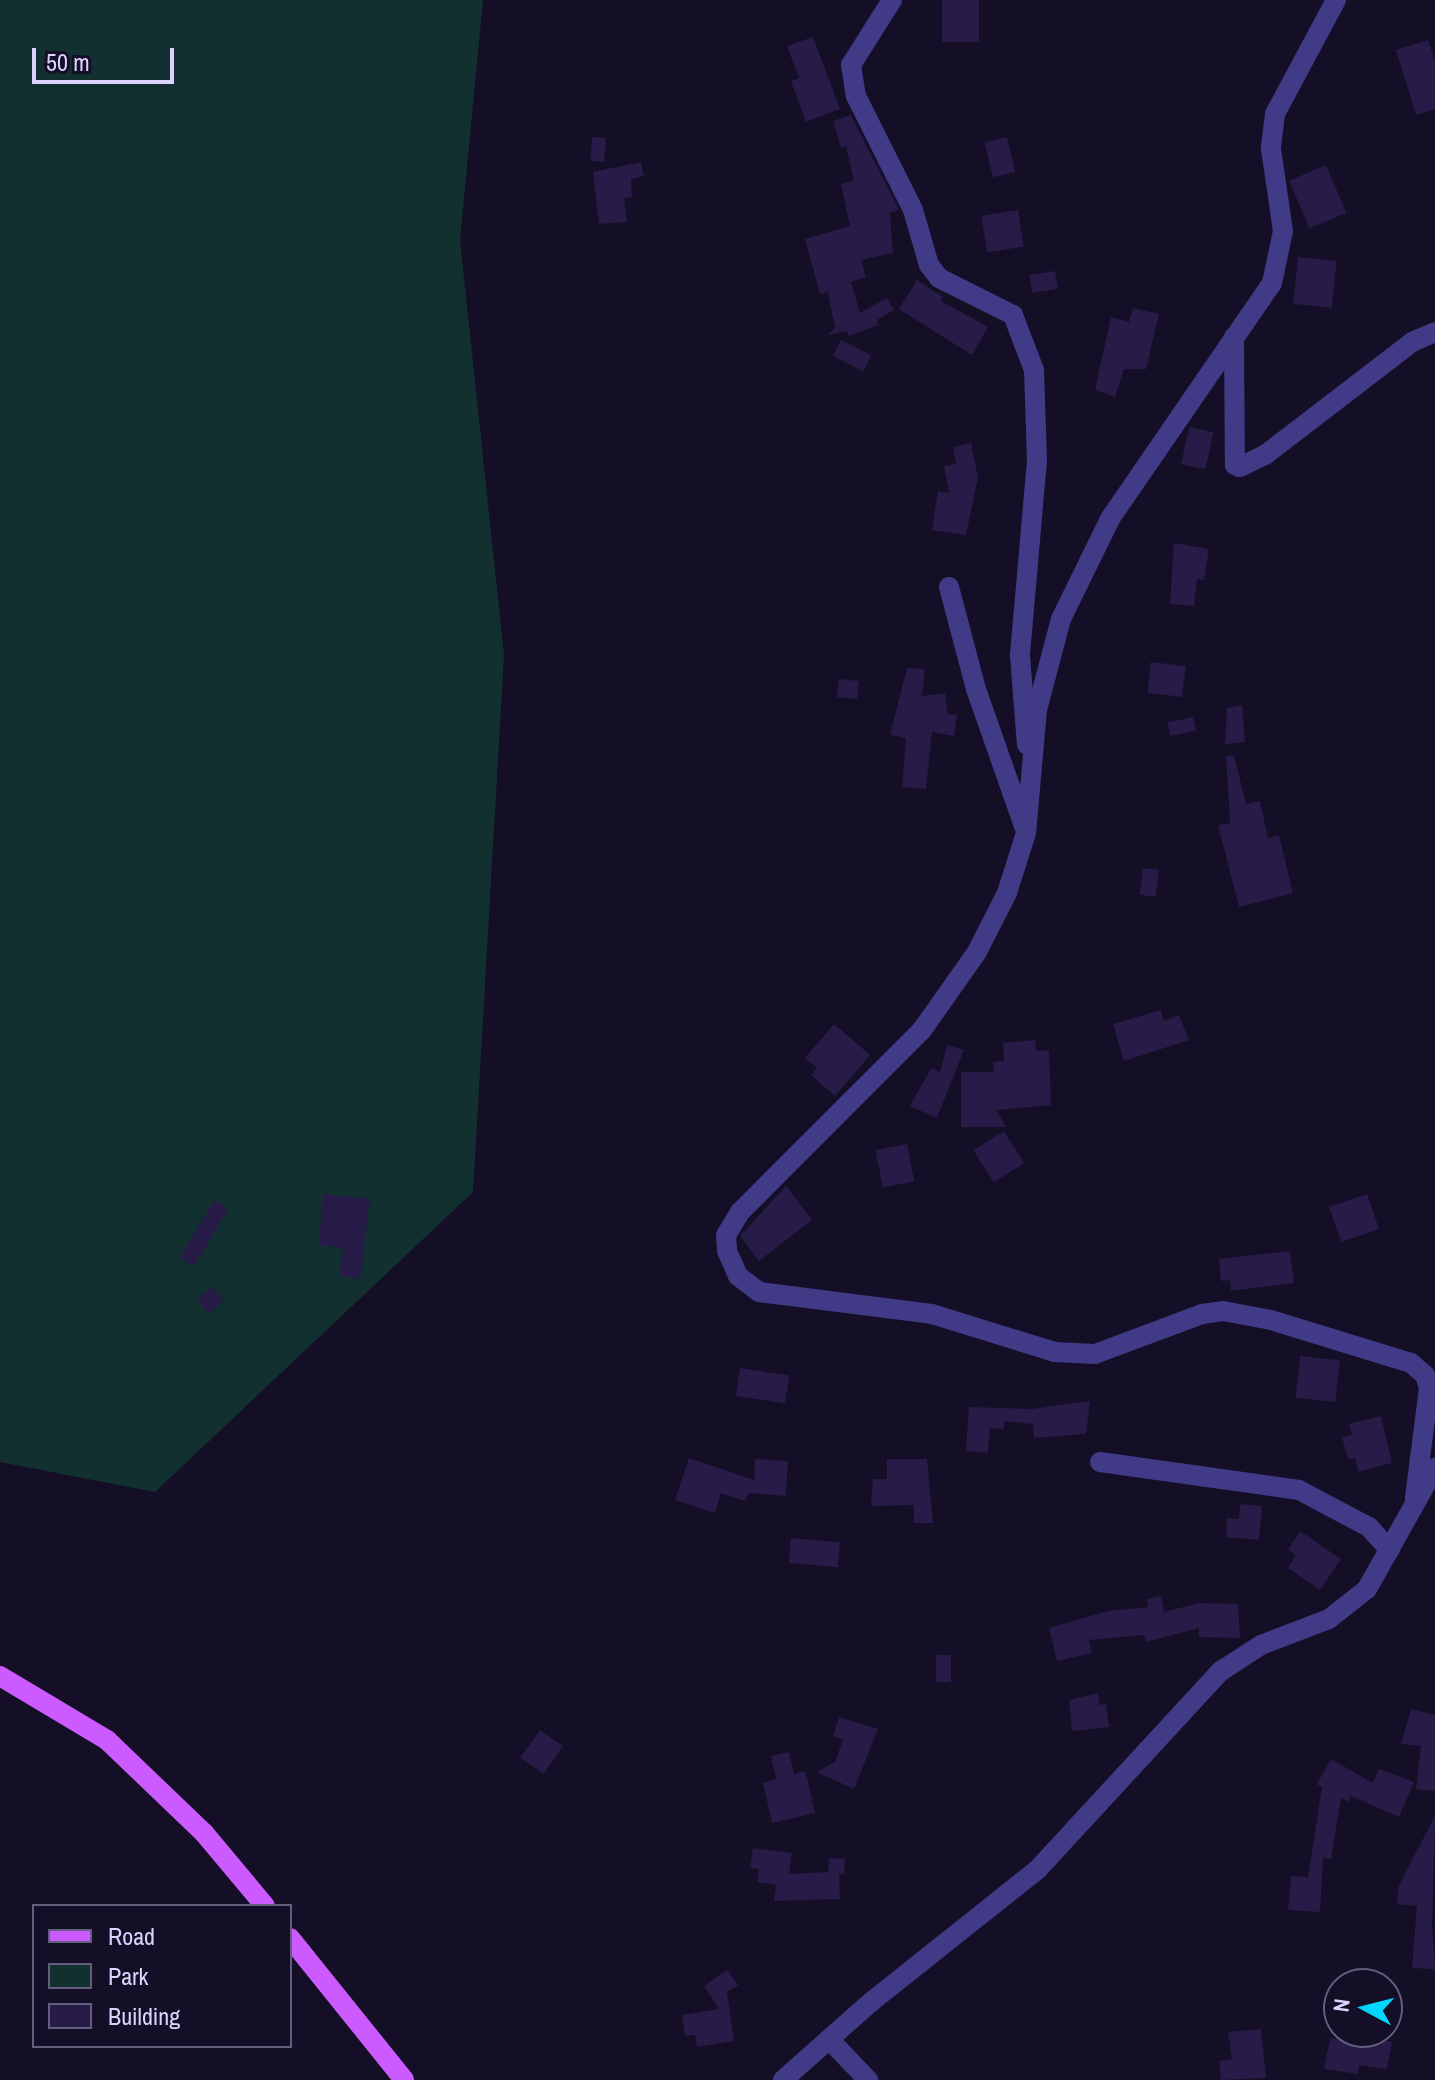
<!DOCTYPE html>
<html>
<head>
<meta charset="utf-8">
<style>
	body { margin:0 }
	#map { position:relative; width:1435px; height:2080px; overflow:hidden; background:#140f26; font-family:"Archivo Narrow",sans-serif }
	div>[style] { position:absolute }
	.green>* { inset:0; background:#123030 }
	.building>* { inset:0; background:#271b48; transform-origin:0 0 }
	.minor>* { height:20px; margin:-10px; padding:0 10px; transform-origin:10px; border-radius:10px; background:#413a86 }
	.major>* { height:20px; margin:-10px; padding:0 10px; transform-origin:10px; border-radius:10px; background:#cb5bff }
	span { translate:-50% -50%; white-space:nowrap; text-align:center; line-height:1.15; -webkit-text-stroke:6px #140f26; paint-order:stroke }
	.legend { position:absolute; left:32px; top:1904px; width:260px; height:144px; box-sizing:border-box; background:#140f26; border:2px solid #645e7d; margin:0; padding:10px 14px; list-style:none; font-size:24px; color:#dcd4ff }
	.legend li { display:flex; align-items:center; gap:16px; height:40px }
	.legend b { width:40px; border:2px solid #645e7d }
	.north { position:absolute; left:1323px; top:1968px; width:80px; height:80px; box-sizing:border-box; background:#140f26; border:2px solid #645e7d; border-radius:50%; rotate:277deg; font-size:22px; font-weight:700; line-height:32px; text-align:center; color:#dcd4ff }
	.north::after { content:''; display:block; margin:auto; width:28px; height:36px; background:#00d7ff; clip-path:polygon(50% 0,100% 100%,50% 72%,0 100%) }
	.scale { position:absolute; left:32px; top:48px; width:142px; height:36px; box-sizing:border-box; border:4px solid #dcd4ff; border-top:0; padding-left:10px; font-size:24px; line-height:28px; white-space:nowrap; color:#dcd4ff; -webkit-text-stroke:6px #140f26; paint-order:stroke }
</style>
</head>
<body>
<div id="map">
	<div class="green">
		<i style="clip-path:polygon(0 0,483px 0,460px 240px,504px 655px,473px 1192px,155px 1492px,0 1462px)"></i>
	</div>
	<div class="building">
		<i style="left:942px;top:0;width:37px;height:42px"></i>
		<i style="clip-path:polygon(813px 37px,840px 109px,806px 122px,791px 81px,799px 78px,787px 46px)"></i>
		<i style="clip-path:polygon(1428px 40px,1435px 61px,1435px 109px,1416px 115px,1396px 50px)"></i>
		<i style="clip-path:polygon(851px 115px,899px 210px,890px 213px,893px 253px,861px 260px,866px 277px,851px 282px,860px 313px,887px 298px,894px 310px,877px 320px,878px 325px,849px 336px,847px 331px,828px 335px,835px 328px,828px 292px,820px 294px,805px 239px,850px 226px,841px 184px,854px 181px,846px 146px,841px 148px,833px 121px)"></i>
		<i style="left:592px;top:137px;width:14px;height:24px;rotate:4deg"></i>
		<i style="left:1007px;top:137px;width:36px;height:23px;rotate:77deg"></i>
		<i style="clip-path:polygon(641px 162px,644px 176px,631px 179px,632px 197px,624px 198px,627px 222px,599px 224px,593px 172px)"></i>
		<i style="left:1326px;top:165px;width:52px;height:40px;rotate:67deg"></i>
		<i style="left:1018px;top:210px;width:37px;height:37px;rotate:81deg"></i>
		<i style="left:1298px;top:257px;width:39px;height:47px;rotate:6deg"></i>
		<i style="left:1055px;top:271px;width:18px;height:26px;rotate:81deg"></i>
		<i style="clip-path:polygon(917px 280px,943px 297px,941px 301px,988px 327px,972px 355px,899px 309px)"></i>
		<i style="clip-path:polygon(1133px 308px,1159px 314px,1146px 369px,1124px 369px,1115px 397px,1095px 390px,1111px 317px,1129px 322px)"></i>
		<i style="left:841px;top:340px;width:34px;height:18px;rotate:27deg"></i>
		<i style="left:1189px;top:427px;width:25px;height:38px;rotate:12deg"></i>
		<i style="clip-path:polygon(971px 443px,978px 477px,966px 535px,932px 530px,938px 491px,949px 493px,944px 466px,956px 464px,953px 447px)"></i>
		<i style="clip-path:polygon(1174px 543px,1209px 549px,1204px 580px,1197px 579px,1194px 606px,1170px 604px)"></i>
		<i style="left:1151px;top:662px;width:35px;height:31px;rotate:7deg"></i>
		<i style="clip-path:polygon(907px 668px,925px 669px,922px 696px,945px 693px,948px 714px,957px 715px,954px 736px,932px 732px,926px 789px,902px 787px,906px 738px,890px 735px)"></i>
		<i style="left:839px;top:679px;width:20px;height:18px;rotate:6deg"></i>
		<i style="clip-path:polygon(1242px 705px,1245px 742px,1225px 744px,1227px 708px)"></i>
		<i style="left:1193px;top:717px;width:14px;height:26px;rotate:78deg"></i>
		<i style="clip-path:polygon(1234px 755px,1246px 804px,1260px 801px,1268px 838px,1279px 835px,1293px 893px,1239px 907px,1218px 825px,1230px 823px,1226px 756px)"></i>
		<i style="left:1143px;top:868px;width:16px;height:27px;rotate:7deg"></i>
		<i style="clip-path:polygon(1161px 1010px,1164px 1021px,1179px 1015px,1189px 1040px,1124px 1061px,1113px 1024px)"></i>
		<i style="clip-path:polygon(834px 1024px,870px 1055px,835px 1096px,811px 1075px,817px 1068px,805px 1058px)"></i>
		<i style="clip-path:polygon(1035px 1040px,1036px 1051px,1049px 1050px,1051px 1105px,996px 1110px,1006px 1127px,961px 1127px,961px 1072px,994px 1072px,993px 1062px,1004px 1061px,1003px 1043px)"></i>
		<i style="clip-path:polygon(947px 1045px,964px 1050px,937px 1118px,910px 1106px,931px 1068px,940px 1072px)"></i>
		<i style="left:1004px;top:1131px;width:38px;height:36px;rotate:58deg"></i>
		<i style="left:907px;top:1144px;width:38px;height:32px;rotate:79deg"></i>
		<i style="clip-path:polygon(786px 1186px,812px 1220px,759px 1261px,740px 1236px)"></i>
		<i style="clip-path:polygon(323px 1194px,370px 1199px,360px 1279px,339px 1276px,343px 1248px,319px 1245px)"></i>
		<i style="left:1367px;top:1194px;width:37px;height:40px;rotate:71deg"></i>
		<i style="left:214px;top:1200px;width:17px;height:67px;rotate:31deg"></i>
		<i style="clip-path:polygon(1290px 1251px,1294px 1283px,1231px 1291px,1230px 1280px,1221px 1281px,1219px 1259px)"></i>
		<i style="left:212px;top:1287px;width:18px;height:20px;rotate:49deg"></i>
		<i style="left:1300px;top:1356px;width:40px;height:42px;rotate:6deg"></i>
		<i style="left:740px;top:1368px;width:50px;height:28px;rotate:9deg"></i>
		<i style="clip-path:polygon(1090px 1401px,1086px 1434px,1034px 1438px,1033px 1424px,1005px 1421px,1004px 1429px,990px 1428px,988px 1453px,966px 1451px,969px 1407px,1032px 1409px)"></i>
		<i style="clip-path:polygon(1381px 1416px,1392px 1463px,1358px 1472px,1355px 1458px,1348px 1459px,1342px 1437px,1352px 1435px,1349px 1424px)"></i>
		<i style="clip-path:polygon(689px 1458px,754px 1480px,755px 1459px,788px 1461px,786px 1496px,748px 1493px,745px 1501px,721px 1493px,715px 1513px,675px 1500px)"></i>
		<i style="clip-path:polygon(887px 1459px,927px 1459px,933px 1523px,914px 1523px,914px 1505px,871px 1506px,873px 1479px,887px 1479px)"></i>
		<i style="clip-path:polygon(1240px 1504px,1262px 1506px,1259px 1540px,1226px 1537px,1227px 1518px,1239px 1519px)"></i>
		<i style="clip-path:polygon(1300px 1531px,1341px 1559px,1320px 1590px,1288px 1568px,1296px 1555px,1288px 1550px)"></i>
		<i style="left:791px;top:1538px;width:49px;height:25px;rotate:5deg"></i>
		<i style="clip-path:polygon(1161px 1596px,1164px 1612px,1199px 1603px,1238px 1604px,1240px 1638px,1199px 1637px,1199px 1628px,1146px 1642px,1144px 1635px,1089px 1640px,1092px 1653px,1057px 1661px,1049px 1628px,1108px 1611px,1148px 1607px,1147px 1599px)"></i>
		<i style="left:936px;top:1655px;width:15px;height:27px"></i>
		<i style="clip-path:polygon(1098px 1693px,1100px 1705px,1106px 1704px,1109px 1727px,1072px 1731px,1069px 1700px)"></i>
		<i style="clip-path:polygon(1411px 1709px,1435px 1715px,1435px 1791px,1416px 1789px,1421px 1746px,1401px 1744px)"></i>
		<i style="clip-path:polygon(839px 1717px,878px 1729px,854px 1789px,817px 1772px,835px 1762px,843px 1740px,833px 1736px)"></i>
		<i style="left:540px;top:1730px;width:28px;height:34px;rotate:35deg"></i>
		<i style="clip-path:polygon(789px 1752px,794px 1774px,804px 1771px,807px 1777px,815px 1813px,772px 1823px,763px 1783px,776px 1779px,771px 1756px)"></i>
		<i style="clip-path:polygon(1331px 1759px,1373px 1783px,1379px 1769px,1414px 1782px,1399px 1817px,1351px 1796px,1348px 1802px,1341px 1798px,1331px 1859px,1323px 1858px,1320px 1912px,1288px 1910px,1291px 1876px,1308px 1877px,1322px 1787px,1317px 1784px)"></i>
		<i style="clip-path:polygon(1435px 1816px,1432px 1927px,1435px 1969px,1412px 1968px,1417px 1906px,1397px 1904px,1399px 1885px)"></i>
		<i style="clip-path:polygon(753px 1848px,792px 1853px,789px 1874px,828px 1872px,829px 1858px,845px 1859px,844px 1874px,839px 1874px,840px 1899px,774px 1901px,776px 1885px,757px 1882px,759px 1869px,750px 1868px)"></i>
		<i style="clip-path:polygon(727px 1970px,738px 1985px,727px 1992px,734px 2041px,697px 2047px,695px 2035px,685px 2036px,682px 2015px,719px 2009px,704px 1986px)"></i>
		<i style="clip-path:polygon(1261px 2029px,1266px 2078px,1221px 2080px,1219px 2061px,1232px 2059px,1228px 2032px)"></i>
		<i style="clip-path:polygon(1330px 2038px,1375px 2046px,1376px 2039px,1392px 2042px,1387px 2069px,1359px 2065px,1358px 2074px,1324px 2069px)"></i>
	</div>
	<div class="minor">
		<i style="left:892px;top:0;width:77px;rotate:122.2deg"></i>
		<i style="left:851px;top:65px;width:31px;rotate:81deg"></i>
		<i style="left:856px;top:96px;width:127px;rotate:63.4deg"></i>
		<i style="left:913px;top:210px;width:57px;rotate:73.8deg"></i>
		<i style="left:929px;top:265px;width:16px;rotate:52deg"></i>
		<i style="left:939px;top:278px;width:83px;rotate:26.6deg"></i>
		<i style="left:1013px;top:315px;width:59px;rotate:69.1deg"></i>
		<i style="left:1034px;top:370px;width:90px;rotate:88.1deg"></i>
		<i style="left:1037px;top:460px;width:197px;rotate:95deg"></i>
		<i style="left:1020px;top:656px;width:89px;rotate:85.5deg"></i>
		<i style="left:1336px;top:0;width:129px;rotate:118.2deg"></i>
		<i style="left:1275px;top:114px;width:35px;rotate:97deg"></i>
		<i style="left:1271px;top:149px;width:83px;rotate:81.7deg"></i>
		<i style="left:1283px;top:231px;width:53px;rotate:101.9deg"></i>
		<i style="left:1272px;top:283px;width:286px;rotate:124.5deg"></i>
		<i style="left:1110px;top:519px;width:111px;rotate:116.1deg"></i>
		<i style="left:1061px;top:619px;width:94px;rotate:104.8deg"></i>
		<i style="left:1037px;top:710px;width:123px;rotate:95.1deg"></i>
		<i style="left:1026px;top:833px;width:63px;rotate:107.6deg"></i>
		<i style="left:1007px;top:893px;width:66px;rotate:117deg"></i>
		<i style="left:977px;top:952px;width:95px;rotate:125.2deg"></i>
		<i style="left:922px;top:1030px;width:257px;rotate:135deg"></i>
		<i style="left:740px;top:1212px;width:27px;rotate:121deg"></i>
		<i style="left:726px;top:1235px;width:16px;rotate:86deg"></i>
		<i style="left:727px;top:1251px;width:27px;rotate:66deg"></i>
		<i style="left:738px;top:1276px;width:26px;rotate:37deg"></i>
		<i style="left:759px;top:1292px;width:174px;rotate:7.2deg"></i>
		<i style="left:932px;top:1314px;width:129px;rotate:17.2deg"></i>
		<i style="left:1055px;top:1352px;width:40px;rotate:2.9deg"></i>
		<i style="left:1095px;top:1354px;width:114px;rotate:-20.5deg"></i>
		<i style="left:1202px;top:1314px;width:21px;rotate:-8deg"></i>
		<i style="left:1223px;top:1311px;width:49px;rotate:10.6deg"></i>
		<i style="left:1271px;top:1320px;width:146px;rotate:17.1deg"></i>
		<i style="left:1411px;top:1363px;width:18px;rotate:41deg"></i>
		<i style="left:1425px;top:1375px;width:14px;rotate:73deg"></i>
		<i style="left:1429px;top:1388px;width:111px;rotate:97.3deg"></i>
		<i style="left:1234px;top:337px;width:128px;rotate:89.6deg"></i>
		<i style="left:1235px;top:465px;width:5px;rotate:22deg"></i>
		<i style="left:1240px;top:467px;width:28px;rotate:-26deg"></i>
		<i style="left:1265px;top:455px;width:185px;rotate:-37.5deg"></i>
		<i style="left:1412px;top:342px;width:25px;rotate:-23deg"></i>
		<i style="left:949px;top:587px;width:106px;rotate:75.2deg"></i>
		<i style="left:976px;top:689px;width:145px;rotate:70.7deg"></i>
		<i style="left:1100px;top:1462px;width:201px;rotate:8deg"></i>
		<i style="left:1299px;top:1490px;width:79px;rotate:27.9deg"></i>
		<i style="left:1369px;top:1527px;width:31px;rotate:48deg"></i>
		<i style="left:829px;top:2039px;width:57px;rotate:46.4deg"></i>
		<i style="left:783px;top:2080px;width:118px;rotate:-41.6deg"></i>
		<i style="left:871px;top:2002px;width:213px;rotate:-38.5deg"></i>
		<i style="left:1038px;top:1869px;width:270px;rotate:-47.3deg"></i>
		<i style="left:1221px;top:1671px;width:48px;rotate:-33deg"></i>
		<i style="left:1261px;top:1645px;width:73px;rotate:-20.9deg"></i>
		<i style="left:1329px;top:1619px;width:48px;rotate:-38.3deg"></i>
		<i style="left:1367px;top:1589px;width:139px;rotate:-60.7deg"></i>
	</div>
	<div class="major">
		<i style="left:0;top:1676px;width:125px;rotate:30.9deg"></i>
		<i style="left:107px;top:1740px;width:134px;rotate:43.8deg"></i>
		<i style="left:204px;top:1833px;width:95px;rotate:50.1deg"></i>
		<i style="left:290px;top:1938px;width:182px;rotate:51.2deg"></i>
	</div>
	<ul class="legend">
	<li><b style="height:10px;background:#cb5bff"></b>Road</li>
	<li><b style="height:22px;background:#123030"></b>Park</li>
	<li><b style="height:22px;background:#271b48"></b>Building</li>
	</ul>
	<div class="north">N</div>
	<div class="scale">50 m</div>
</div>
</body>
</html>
